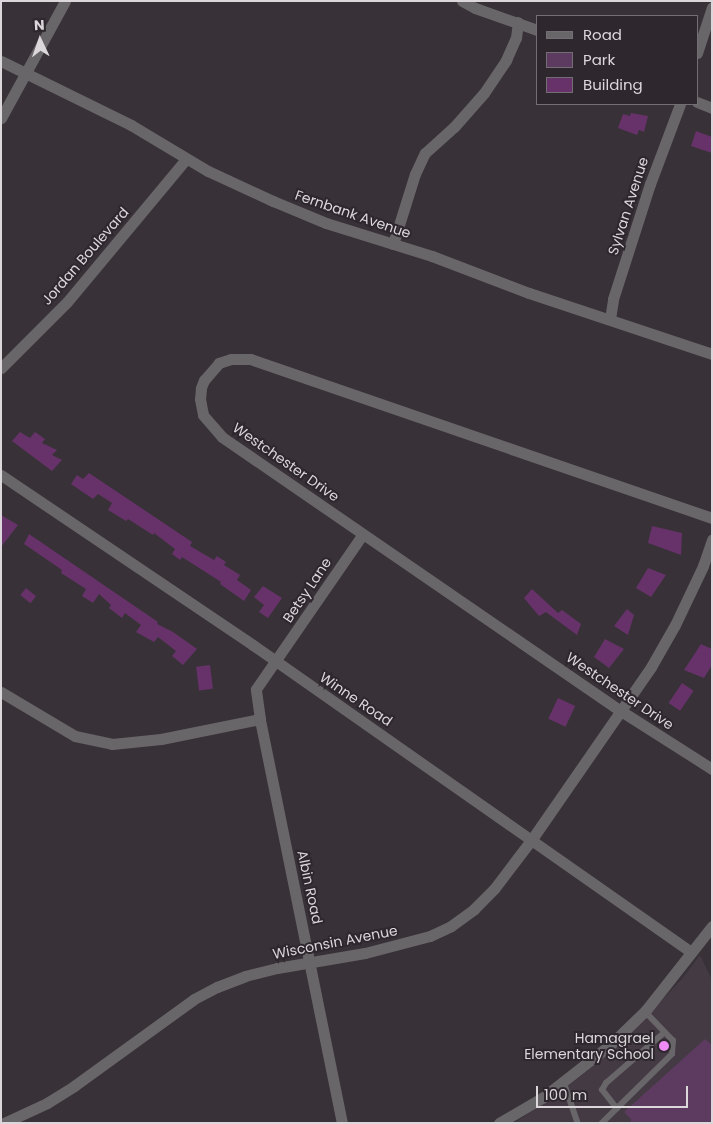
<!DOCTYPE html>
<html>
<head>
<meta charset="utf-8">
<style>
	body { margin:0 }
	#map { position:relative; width:713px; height:1124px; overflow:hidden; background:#383238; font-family:Poppins,sans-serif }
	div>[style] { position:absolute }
	.built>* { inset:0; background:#443a44 }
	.green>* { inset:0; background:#5d3a5f }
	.building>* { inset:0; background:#663269; transform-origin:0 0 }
	.service>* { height:5.5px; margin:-2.75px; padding:0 2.75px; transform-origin:2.75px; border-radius:2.75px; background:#696669 }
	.minor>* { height:11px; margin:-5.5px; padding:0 5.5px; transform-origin:5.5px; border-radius:5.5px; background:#696669 }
	.dots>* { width:14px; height:14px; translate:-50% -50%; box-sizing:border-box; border:2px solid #2e282e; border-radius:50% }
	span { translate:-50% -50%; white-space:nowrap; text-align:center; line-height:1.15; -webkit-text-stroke:4px #2e282e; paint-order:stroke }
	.street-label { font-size:14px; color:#dbd7db }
	.poi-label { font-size:14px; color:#dbd7db }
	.right { translate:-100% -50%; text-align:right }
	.frame { position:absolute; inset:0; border:2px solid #dbd7db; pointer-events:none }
	.legend { position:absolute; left:536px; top:15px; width:162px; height:90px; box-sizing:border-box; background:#2e282e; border:1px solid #736e73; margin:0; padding:6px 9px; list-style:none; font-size:15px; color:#dbd7db }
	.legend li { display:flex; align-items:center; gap:10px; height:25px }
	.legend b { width:25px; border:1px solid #736e73 }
	.north { position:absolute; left:15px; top:15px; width:50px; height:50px; -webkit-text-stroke:4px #2e282e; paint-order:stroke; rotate:357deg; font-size:14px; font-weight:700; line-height:20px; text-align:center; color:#dbd7db }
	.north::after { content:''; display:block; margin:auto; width:18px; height:22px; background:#dbd7db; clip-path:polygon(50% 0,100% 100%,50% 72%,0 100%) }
	.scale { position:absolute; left:536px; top:1086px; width:152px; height:22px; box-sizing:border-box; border:2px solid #dbd7db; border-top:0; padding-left:6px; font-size:15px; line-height:18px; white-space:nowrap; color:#dbd7db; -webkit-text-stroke:4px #2e282e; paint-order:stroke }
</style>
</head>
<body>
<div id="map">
	<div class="built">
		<i style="clip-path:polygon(700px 955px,712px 980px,712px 1123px,514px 1123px,555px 1096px,594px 1066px,638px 1025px,682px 979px)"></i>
	</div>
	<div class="green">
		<i style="clip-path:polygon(705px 1039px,712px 1045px,712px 1123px,631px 1123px,631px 1119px,624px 1112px)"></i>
	</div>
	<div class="building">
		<i style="clip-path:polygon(631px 113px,648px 116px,644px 132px,639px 130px,637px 135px,618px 128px,623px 114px,630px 116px)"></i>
		<i style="clip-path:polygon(696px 131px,712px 137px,712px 153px,691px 146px)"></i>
		<i style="clip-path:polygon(20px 432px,30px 438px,35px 432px,45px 439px,42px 443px,57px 450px,52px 455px,62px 460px,52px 471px,12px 441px)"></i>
		<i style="clip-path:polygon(89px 473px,192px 542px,190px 546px,214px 560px,217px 556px,226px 562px,224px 565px,240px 575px,237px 580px,251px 590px,244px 601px,220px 584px,221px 582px,182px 557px,180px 560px,172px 554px,175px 549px,154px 533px,153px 535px,128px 519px,126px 521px,108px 510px,112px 503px,98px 494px,93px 499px,71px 484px,77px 475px,83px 479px)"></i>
		<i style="clip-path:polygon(1px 515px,18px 525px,1px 547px)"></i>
		<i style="clip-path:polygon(652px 526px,682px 533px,681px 555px,648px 543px)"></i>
		<i style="clip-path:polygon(29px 534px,158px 622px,157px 624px,173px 632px,197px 649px,183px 665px,172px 656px,176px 651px,158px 637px,154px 642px,136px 632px,141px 625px,125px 613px,122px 618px,109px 608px,111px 605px,99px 594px,93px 603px,82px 596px,86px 589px,61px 573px,62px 570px,24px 544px)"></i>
		<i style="clip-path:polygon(648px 568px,666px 575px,651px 597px,636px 588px)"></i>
		<i style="clip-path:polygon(263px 586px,282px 598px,268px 618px,259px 612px,264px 605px,254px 597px)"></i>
		<i style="left:26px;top:588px;width:13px;height:9px;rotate:39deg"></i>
		<i style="clip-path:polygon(532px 589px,558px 613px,562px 610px,581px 624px,577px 635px,546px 612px,539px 616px,524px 598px)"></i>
		<i style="clip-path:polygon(627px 609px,634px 615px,628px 635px,614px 626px)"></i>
		<i style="clip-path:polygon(605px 639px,624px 649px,609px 668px,594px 657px)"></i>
		<i style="clip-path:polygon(701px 644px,712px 649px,712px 665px,704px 678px,684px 670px)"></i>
		<i style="left:210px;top:665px;width:24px;height:14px;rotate:83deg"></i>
		<i style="left:682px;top:683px;width:14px;height:24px;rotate:34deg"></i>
		<i style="left:558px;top:698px;width:19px;height:23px;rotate:25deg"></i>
	</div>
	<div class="service">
		<i style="left:564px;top:1082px;width:43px;rotate:71.1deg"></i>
		<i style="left:617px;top:1109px;width:24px;rotate:-128deg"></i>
		<i style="left:602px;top:1090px;width:8px;rotate:-60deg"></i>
		<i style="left:606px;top:1083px;width:77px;rotate:-40.8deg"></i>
		<i style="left:602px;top:1123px;width:98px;rotate:-44.6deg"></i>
		<i style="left:672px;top:1054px;width:13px;rotate:-86deg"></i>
		<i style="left:673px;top:1041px;width:42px;rotate:-134deg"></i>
	</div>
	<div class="minor">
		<i style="left:462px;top:1px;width:15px;rotate:28deg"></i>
		<i style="left:475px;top:8px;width:66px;rotate:19.5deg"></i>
		<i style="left:697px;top:53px;width:48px;rotate:-71.9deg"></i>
		<i style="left:1px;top:61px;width:145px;rotate:26.2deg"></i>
		<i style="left:131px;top:125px;width:90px;rotate:30.9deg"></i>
		<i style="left:208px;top:171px;width:72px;rotate:24.8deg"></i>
		<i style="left:273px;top:201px;width:57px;rotate:22.5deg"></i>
		<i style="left:326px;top:223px;width:111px;rotate:17.3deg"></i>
		<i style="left:432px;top:256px;width:104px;rotate:20.9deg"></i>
		<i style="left:529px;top:293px;width:193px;rotate:18.4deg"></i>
		<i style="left:697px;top:102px;width:16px;rotate:22deg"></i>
		<i style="left:1px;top:118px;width:133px;rotate:-61.3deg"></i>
		<i style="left:393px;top:244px;width:73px;rotate:-72.6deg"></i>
		<i style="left:415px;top:174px;width:23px;rotate:-65deg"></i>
		<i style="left:425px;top:153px;width:39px;rotate:-42deg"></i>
		<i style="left:454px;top:127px;width:45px;rotate:-48.6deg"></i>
		<i style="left:484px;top:93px;width:40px;rotate:-56deg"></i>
		<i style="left:506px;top:60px;width:24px;rotate:-66deg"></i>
		<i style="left:516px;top:38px;width:16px;rotate:-83deg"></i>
		<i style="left:610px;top:319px;width:20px;rotate:-81deg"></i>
		<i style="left:613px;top:299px;width:121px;rotate:-72.2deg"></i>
		<i style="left:650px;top:184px;width:85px;rotate:-69.4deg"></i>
		<i style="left:1px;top:368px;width:93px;rotate:-45deg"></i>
		<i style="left:67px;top:302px;width:186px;rotate:-50.2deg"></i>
		<i style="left:1px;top:475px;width:304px;rotate:34deg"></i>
		<i style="left:253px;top:645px;width:535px;rotate:35.03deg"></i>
		<i style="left:712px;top:518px;width:488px;rotate:-161deg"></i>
		<i style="left:251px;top:359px;width:20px;rotate:180deg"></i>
		<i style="left:231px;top:359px;width:13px;rotate:162deg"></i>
		<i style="left:219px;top:363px;width:23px;rotate:131deg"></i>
		<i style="left:204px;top:380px;width:9px;rotate:111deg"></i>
		<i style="left:201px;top:388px;width:11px;rotate:95deg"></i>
		<i style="left:200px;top:399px;width:16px;rotate:79deg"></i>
		<i style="left:203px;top:415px;width:29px;rotate:49deg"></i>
		<i style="left:222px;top:437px;width:484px;rotate:34.5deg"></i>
		<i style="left:621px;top:711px;width:108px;rotate:32.5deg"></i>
		<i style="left:1px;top:692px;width:86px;rotate:30.7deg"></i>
		<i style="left:75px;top:736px;width:38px;rotate:12deg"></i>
		<i style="left:112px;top:744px;width:49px;rotate:-5.8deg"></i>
		<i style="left:161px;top:739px;width:101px;rotate:-11.4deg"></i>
		<i style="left:4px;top:1123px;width:47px;rotate:-24.9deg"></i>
		<i style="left:47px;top:1103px;width:32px;rotate:-32deg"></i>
		<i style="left:74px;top:1086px;width:148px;rotate:-35.9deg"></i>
		<i style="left:194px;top:999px;width:26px;rotate:-28deg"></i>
		<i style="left:217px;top:987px;width:30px;rotate:-21deg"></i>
		<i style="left:245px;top:976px;width:33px;rotate:-14deg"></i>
		<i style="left:277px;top:968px;width:89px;rotate:-9.7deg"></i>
		<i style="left:365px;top:953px;width:67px;rotate:-14.7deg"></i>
		<i style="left:430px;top:936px;width:23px;rotate:-25deg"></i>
		<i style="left:451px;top:926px;width:29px;rotate:-36deg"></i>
		<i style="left:474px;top:909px;width:28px;rotate:-45deg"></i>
		<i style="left:494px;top:889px;width:63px;rotate:-52.8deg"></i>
		<i style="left:532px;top:839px;width:209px;rotate:-55.3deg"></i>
		<i style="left:651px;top:667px;width:48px;rotate:-60.3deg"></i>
		<i style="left:675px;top:625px;width:65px;rotate:-64.6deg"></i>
		<i style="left:703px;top:566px;width:28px;rotate:-71deg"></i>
		<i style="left:342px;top:1123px;width:412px;rotate:-101.5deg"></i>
		<i style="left:260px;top:719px;width:30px;rotate:-98deg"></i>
		<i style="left:256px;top:689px;width:188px;rotate:-55.4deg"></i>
		<i style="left:499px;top:1123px;width:50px;rotate:-30.2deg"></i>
		<i style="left:542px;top:1098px;width:88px;rotate:-38deg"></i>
		<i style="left:611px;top:1044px;width:49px;rotate:-44.2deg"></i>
		<i style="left:646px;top:1010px;width:107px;rotate:-51.8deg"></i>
	</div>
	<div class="dots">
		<i style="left:664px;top:1046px;background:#f08bf5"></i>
	</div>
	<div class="street-label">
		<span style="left:628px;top:206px;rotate:-72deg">Sylvan Avenue</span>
		<span style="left:353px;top:214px;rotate:19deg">Fernbank Avenue</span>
		<span style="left:85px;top:256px;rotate:-49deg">Jordan Boulevard</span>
		<span style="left:286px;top:462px;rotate:35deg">Westchester Drive</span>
		<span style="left:307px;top:590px;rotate:-56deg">Betsy Lane</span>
		<span style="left:620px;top:691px;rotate:34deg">Westchester Drive</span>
		<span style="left:356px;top:699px;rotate:34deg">Winne Road</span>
		<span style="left:310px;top:887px;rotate:78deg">Albin Road</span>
		<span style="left:335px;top:942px;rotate:-11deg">Wisconsin Avenue</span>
	</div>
	<div class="poi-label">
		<span class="right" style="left:654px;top:1046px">Hamagrael<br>Elementary School</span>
	</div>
	<div class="frame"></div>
	<ul class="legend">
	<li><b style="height:6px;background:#696669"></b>Road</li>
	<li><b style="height:14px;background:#5d3a5f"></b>Park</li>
	<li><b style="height:14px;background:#663269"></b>Building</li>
	</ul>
	<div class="north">N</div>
	<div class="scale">100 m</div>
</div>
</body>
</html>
